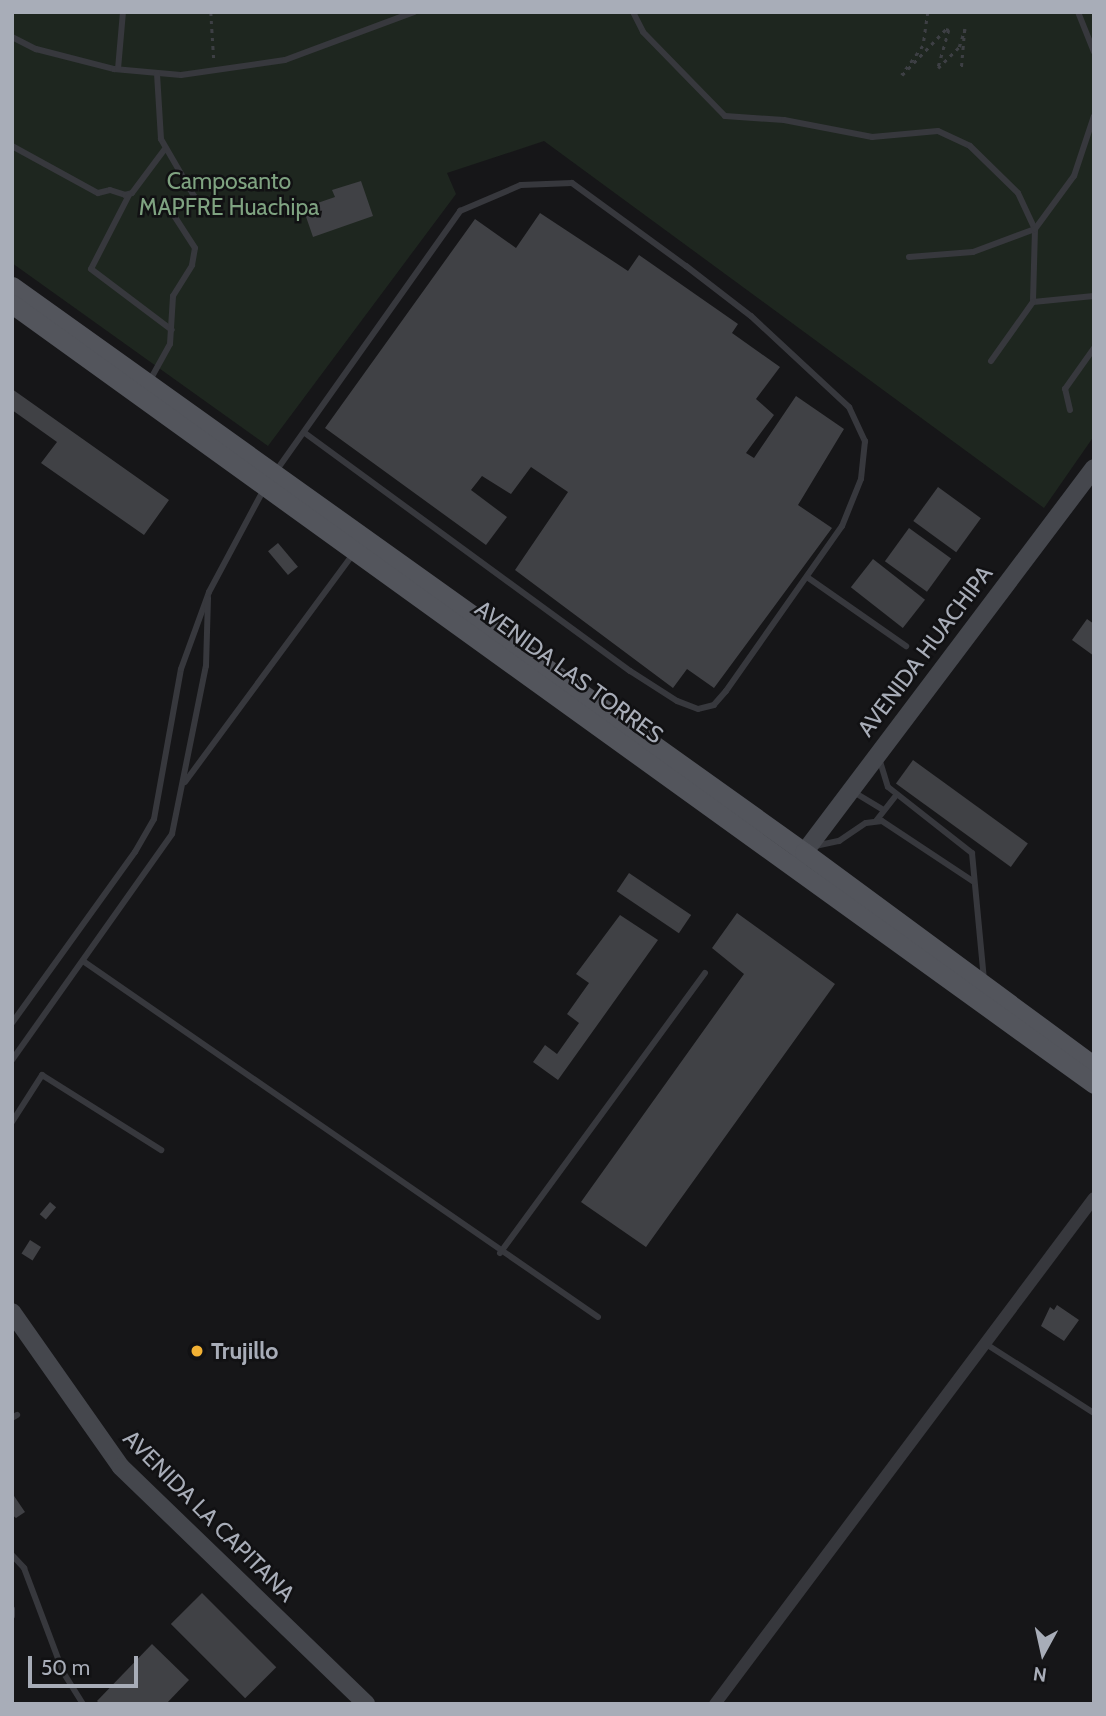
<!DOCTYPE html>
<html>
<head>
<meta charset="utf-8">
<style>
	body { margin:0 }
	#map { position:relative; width:1106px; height:1716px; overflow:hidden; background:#161618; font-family:Cabin,sans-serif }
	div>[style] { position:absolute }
	.green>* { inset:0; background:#1e261f }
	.building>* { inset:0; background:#404145; transform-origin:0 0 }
	.path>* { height:2.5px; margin-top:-1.25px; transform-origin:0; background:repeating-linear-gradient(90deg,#3d3f44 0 3.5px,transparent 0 8.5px) }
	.lane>* { height:6px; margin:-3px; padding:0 3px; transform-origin:3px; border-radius:3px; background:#37383d }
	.street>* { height:12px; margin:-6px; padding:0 6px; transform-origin:6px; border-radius:6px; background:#37383d }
	.secondary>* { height:18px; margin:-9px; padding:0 9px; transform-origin:9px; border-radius:9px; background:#45474d }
	.primary>* { height:19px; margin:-9.5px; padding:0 9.5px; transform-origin:9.5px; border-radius:9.5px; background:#53555c }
	.dots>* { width:19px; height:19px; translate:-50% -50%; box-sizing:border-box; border:4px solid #111113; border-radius:50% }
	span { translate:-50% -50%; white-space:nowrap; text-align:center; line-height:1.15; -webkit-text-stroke:5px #111113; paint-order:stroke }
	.park-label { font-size:23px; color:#7fa381 }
	.street-label { font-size:23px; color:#a8adb8 }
	.poi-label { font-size:23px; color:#a8adb8; font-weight:700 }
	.left { translate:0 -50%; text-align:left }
	.frame { position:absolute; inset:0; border:14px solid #a8adb8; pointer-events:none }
	.north { position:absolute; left:1008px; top:1618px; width:70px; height:70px; -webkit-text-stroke:5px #111113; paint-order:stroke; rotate:188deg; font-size:19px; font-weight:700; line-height:28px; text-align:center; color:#a8adb8 }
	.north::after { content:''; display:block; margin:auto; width:24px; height:32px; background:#a8adb8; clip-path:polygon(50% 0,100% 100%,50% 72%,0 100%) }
	.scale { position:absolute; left:28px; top:1656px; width:110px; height:32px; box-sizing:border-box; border:4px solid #a8adb8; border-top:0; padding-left:9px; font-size:21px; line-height:24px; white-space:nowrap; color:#a8adb8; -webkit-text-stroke:5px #111113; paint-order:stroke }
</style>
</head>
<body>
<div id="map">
	<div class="green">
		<i style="clip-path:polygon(12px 12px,1094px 12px,1094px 436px,1044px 508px,544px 141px,447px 173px,456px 194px,268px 446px,12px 263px)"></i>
	</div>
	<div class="building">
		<i style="clip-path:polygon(361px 181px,373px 216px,313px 237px,303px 208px,335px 197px,332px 190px)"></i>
		<i style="clip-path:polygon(540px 213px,628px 271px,639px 255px,738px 324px,732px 333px,780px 367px,756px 399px,774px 415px,746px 453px,754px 458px,796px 396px,844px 429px,798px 505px,832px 528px,714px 688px,687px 669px,673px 688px,515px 570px,568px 492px,531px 467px,511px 494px,482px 476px,471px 490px,507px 517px,486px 545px,325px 428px,475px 219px,516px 248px)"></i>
		<i style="clip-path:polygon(12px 389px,169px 500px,144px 535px,41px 463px,57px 442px,12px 410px)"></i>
		<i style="left:938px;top:487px;width:53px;height:42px;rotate:36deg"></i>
		<i style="left:909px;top:528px;width:52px;height:41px;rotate:36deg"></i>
		<i style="left:278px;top:543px;width:31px;height:13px;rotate:50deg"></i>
		<i style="left:873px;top:559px;width:66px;height:36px;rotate:38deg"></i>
		<i style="clip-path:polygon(1087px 619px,1094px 624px,1094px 656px,1072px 640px)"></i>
		<i style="left:913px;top:760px;width:142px;height:29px;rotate:36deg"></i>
		<i style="left:629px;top:873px;width:75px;height:22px;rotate:34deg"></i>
		<i style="clip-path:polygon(737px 913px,835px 984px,646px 1247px,581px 1202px,744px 974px,712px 948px)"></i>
		<i style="clip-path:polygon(620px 915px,658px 940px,558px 1080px,533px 1062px,545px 1045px,557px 1054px,579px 1023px,567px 1014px,589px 983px,576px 974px)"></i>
		<i style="left:50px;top:1202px;width:8px;height:16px;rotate:40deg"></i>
		<i style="left:30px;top:1240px;width:13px;height:16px;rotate:32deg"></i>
		<i style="clip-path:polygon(1057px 1305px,1079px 1320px,1064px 1341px,1041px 1326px,1050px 1307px,1054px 1310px)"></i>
		<i style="clip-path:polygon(12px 1493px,25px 1512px,16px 1518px,12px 1515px)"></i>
		<i style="left:202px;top:1593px;width:105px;height:44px;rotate:45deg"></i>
		<i style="clip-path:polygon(152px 1644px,189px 1680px,166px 1704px,100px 1704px,97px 1701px)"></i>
	</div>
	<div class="path">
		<i style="left:211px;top:12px;width:49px;rotate:86.5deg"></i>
		<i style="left:928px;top:12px;width:34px;rotate:98deg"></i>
		<i style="left:923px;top:46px;width:36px;rotate:126deg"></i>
		<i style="left:902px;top:75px;width:64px;rotate:-46.3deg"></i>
		<i style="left:946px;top:29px;width:3px;rotate:18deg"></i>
		<i style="left:949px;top:30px;width:40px;rotate:106deg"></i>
		<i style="left:938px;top:68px;width:30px;rotate:-45deg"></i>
		<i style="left:959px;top:47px;width:19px;rotate:-72deg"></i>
		<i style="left:965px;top:29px;width:38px;rotate:95deg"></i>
	</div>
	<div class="lane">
		<i style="left:633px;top:12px;width:22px;rotate:63deg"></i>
		<i style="left:643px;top:32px;width:117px;rotate:45.7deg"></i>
		<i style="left:725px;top:116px;width:59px;rotate:3.9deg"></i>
		<i style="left:784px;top:120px;width:90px;rotate:10.9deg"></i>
		<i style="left:872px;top:137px;width:66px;rotate:-5.2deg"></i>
		<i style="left:938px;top:131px;width:35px;rotate:25deg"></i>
		<i style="left:970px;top:146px;width:67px;rotate:44.4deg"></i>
		<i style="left:1018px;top:193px;width:40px;rotate:65deg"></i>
		<i style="left:1035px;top:229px;width:73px;rotate:91.6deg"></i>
		<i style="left:1033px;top:302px;width:61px;rotate:-5.6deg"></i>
		<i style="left:1078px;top:12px;width:43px;rotate:68.2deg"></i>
		<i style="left:12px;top:37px;width:27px;rotate:27deg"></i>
		<i style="left:36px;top:49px;width:81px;rotate:14.4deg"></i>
		<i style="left:114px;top:69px;width:67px;rotate:5.1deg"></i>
		<i style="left:181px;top:75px;width:105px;rotate:-8.2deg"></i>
		<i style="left:285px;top:60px;width:138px;rotate:-20.4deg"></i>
		<i style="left:118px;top:69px;width:57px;rotate:-85deg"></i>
		<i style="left:12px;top:146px;width:98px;rotate:28.7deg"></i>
		<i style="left:98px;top:193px;width:12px;rotate:-14deg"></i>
		<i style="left:110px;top:190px;width:16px;rotate:18deg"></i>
		<i style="left:125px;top:195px;width:7px;rotate:-16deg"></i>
		<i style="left:132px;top:193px;width:54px;rotate:-53.3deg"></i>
		<i style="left:129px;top:195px;width:83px;rotate:117.2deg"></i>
		<i style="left:91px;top:269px;width:101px;rotate:37deg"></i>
		<i style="left:909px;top:257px;width:64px;rotate:-4.5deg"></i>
		<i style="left:973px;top:252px;width:66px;rotate:-20.4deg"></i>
		<i style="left:1035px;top:229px;width:66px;rotate:-53.7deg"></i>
		<i style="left:1074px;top:176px;width:63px;rotate:-71.6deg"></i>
		<i style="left:991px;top:361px;width:72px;rotate:-54.6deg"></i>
		<i style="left:149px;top:382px;width:43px;rotate:-61.1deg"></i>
		<i style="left:170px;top:344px;width:48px;rotate:-86.4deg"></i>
		<i style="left:173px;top:296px;width:36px;rotate:-58deg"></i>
		<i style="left:192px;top:265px;width:17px;rotate:-80deg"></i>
		<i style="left:195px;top:248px;width:40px;rotate:-122.9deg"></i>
		<i style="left:173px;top:214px;width:7px;rotate:-74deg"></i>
		<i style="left:175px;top:207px;width:19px;rotate:-16deg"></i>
		<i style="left:193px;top:202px;width:6px;rotate:-81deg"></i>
		<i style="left:194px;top:196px;width:66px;rotate:-120.1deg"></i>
		<i style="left:161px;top:139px;width:66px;rotate:-93.5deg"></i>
		<i style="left:1070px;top:410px;width:22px;rotate:-103deg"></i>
		<i style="left:1065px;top:389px;width:50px;rotate:-54.7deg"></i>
		<i style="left:276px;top:471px;width:319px;rotate:-54.7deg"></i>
		<i style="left:460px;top:211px;width:66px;rotate:-23.1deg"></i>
		<i style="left:521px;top:185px;width:51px;rotate:-2.2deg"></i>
		<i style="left:572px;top:183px;width:141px;rotate:36.1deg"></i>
		<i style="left:686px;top:266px;width:82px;rotate:37.6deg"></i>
		<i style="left:751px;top:316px;width:134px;rotate:42.9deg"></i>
		<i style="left:849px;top:407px;width:38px;rotate:65deg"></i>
		<i style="left:865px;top:441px;width:38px;rotate:96deg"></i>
		<i style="left:861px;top:479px;width:51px;rotate:112deg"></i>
		<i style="left:842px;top:526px;width:202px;rotate:125.1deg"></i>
		<i style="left:726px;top:691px;width:18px;rotate:131deg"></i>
		<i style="left:714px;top:705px;width:16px;rotate:166deg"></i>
		<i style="left:698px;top:709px;width:22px;rotate:-159deg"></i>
		<i style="left:677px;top:701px;width:56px;rotate:-147.4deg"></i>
		<i style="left:630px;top:671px;width:404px;rotate:-143.8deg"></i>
		<i style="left:807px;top:577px;width:121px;rotate:34.9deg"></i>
		<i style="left:879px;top:758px;width:30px;rotate:73deg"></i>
		<i style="left:888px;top:787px;width:107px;rotate:38.2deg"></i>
		<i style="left:972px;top:853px;width:128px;rotate:84.6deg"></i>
		<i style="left:185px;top:782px;width:283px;rotate:-53.6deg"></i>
		<i style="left:852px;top:791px;width:37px;rotate:31deg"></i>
		<i style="left:876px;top:821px;width:33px;rotate:-52deg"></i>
		<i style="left:815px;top:846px;width:25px;rotate:-12deg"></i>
		<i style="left:839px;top:841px;width:32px;rotate:-34deg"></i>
		<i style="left:866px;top:823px;width:16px;rotate:-7deg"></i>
		<i style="left:882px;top:821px;width:110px;rotate:33.5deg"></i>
		<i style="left:83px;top:961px;width:626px;rotate:34.65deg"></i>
		<i style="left:12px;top:1023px;width:211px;rotate:-54.3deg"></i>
		<i style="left:135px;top:852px;width:38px;rotate:-60deg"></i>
		<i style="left:154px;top:819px;width:152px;rotate:-79.8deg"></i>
		<i style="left:181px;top:669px;width:82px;rotate:-70deg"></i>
		<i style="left:209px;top:592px;width:117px;rotate:-61.9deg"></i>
		<i style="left:12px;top:1060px;width:277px;rotate:-54.7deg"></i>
		<i style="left:172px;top:834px;width:171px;rotate:-78.6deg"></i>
		<i style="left:206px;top:666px;width:68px;rotate:-88.3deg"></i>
		<i style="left:12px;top:1122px;width:56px;rotate:-57.4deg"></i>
		<i style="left:42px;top:1075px;width:141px;rotate:32.2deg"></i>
		<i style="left:500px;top:1253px;width:347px;rotate:-53.8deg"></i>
		<i style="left:986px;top:1344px;width:128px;rotate:32.6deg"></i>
		<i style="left:12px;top:1418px;width:6px;rotate:-31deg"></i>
		<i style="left:12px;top:1555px;width:18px;rotate:47deg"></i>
		<i style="left:24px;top:1568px;width:111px;rotate:69.4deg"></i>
		<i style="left:63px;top:1672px;width:38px;rotate:58deg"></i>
		<i style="left:12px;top:1609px;width:7px;rotate:90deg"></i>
	</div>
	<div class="street">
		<i style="left:715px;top:1704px;width:632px;rotate:-53.17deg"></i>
	</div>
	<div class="secondary">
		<i style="left:797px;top:862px;width:493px;rotate:-53deg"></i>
		<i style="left:12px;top:1312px;width:189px;rotate:54.9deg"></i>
		<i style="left:121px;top:1467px;width:341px;rotate:44deg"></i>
	</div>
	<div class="primary">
		<i style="left:12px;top:286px;width:973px;rotate:35.55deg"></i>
		<i style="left:804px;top:852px;width:360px;rotate:36.4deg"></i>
		<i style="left:12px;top:304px;width:1334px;rotate:35.79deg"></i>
	</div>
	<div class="dots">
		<i style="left:197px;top:1351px;background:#f2b134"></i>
	</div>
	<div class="park-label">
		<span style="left:229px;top:194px">Camposanto<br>MAPFRE Huachipa</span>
	</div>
	<div class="street-label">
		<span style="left:925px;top:651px;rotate:-53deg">AVENIDA HUACHIPA</span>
		<span style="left:569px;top:672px;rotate:36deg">AVENIDA LAS TORRES</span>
		<span style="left:209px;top:1516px;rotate:45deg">AVENIDA LA CAPITANA</span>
	</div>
	<div class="poi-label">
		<span class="left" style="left:211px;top:1351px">Trujillo</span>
	</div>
	<div class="frame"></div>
	<div class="north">N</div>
	<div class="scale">50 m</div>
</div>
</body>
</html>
